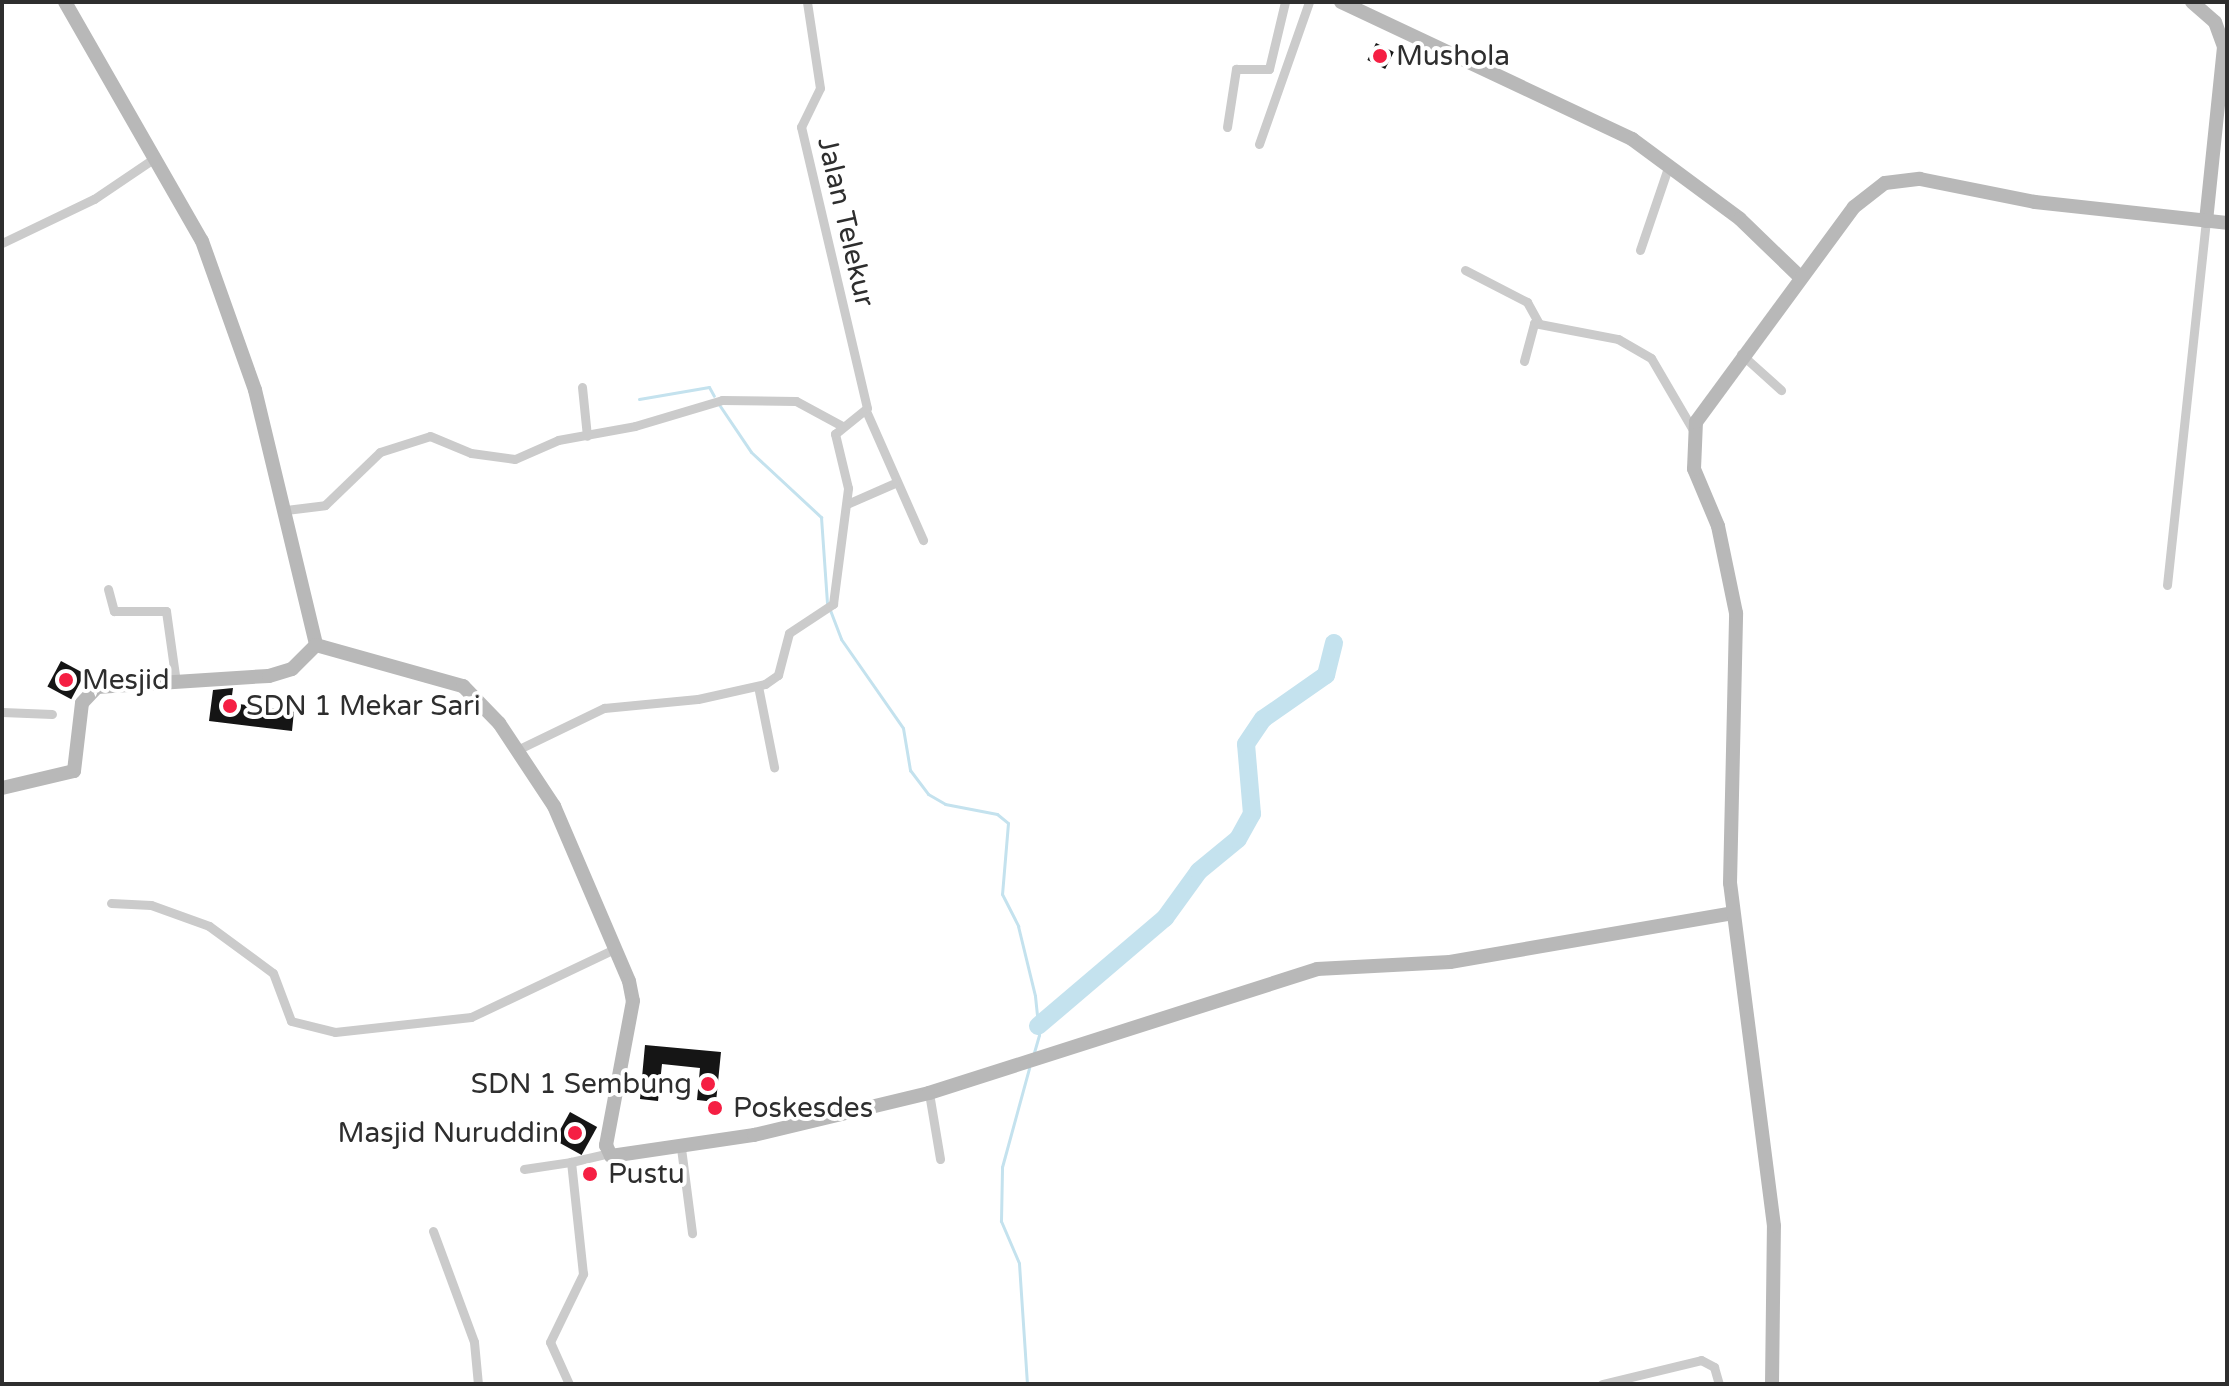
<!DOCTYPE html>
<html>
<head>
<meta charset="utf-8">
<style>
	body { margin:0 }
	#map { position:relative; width:2229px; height:1386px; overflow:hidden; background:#fff; font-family:"Varela Round",sans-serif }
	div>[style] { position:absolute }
	.stream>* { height:3px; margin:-1.5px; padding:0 1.5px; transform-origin:1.5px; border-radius:1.5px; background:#c4e2ee }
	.river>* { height:18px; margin:-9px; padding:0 9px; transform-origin:9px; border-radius:9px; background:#c4e2ee }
	.building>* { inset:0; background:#151515; transform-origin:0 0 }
	.street>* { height:9px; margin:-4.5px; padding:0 4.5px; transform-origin:4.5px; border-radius:4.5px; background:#cbcbcb }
	.secondary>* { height:14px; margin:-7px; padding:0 7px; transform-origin:7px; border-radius:7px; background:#b8b8b8 }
	.dots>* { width:22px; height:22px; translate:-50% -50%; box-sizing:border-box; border:4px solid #fff; border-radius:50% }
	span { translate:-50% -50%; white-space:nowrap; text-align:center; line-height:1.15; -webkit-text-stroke:8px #fff; paint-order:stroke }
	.poi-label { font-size:28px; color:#2e2e2e }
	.left { translate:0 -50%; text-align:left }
	.right { translate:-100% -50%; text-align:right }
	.street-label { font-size:28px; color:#2e2e2e }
	.frame { position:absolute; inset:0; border:4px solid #2e2e2e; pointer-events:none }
</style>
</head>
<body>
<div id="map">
	<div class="stream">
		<i style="left:639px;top:399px;width:71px;rotate:-9.7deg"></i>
		<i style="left:709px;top:387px;width:10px;rotate:61deg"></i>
		<i style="left:718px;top:403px;width:59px;rotate:56deg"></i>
		<i style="left:751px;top:452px;width:96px;rotate:42.9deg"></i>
		<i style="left:821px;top:517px;width:86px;rotate:86deg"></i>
		<i style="left:830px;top:610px;width:31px;rotate:69deg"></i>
		<i style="left:841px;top:639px;width:108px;rotate:55.1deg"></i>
		<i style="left:903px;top:728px;width:43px;rotate:80.5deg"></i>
		<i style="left:910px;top:770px;width:30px;rotate:53deg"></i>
		<i style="left:928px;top:794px;width:20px;rotate:30deg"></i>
		<i style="left:945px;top:804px;width:53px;rotate:10.9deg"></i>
		<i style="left:997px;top:814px;width:14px;rotate:39deg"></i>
		<i style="left:1008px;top:823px;width:71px;rotate:94.8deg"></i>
		<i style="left:1002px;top:894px;width:36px;rotate:63deg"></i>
		<i style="left:1018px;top:926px;width:72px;rotate:76.3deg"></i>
		<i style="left:1035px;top:996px;width:39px;rotate:84deg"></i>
		<i style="left:1039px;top:1035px;width:19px;rotate:106deg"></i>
		<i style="left:1027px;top:1384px;width:121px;rotate:-93.8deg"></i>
		<i style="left:1019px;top:1263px;width:46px;rotate:-113.2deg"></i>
		<i style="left:1001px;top:1221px;width:54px;rotate:-88.9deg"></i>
		<i style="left:1002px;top:1167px;width:103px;rotate:-74.7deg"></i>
	</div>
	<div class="river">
		<i style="left:1038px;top:1026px;width:167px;rotate:-40.4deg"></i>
		<i style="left:1165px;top:918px;width:58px;rotate:-54.1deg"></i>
		<i style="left:1199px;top:871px;width:50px;rotate:-39.4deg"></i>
		<i style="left:1238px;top:839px;width:29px;rotate:-61deg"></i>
		<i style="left:1252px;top:814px;width:70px;rotate:-94.9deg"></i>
		<i style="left:1246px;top:744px;width:30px;rotate:-56deg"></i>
		<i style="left:1263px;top:719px;width:77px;rotate:-34.9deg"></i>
		<i style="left:1326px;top:675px;width:33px;rotate:-76deg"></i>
	</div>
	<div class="building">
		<i style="left:1376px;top:43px;width:20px;height:19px;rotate:27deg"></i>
		<i style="left:61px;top:661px;width:27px;height:29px;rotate:28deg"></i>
		<i style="clip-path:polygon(233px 688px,231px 703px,294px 711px,292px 731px,209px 721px,213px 690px)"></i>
		<i style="clip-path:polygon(645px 1045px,721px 1052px,716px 1102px,697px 1100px,700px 1068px,662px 1064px,658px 1101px,640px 1099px)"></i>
		<i style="left:570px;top:1112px;width:31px;height:32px;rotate:29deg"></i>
	</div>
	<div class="street">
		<i style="left:1227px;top:127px;width:59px;rotate:-81.2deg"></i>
		<i style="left:1236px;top:69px;width:33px"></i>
		<i style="left:1269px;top:69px;width:69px;rotate:-76.6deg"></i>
		<i style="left:1259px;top:144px;width:151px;rotate:-70.6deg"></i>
		<i style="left:2px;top:243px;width:102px;rotate:-25.6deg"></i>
		<i style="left:94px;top:199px;width:71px;rotate:-34.1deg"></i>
		<i style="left:1640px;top:250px;width:90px;rotate:-71.2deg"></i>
		<i style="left:1465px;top:270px;width:70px;rotate:27.3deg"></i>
		<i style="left:1527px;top:302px;width:23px;rotate:61deg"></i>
		<i style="left:1741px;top:354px;width:54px;rotate:42deg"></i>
		<i style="left:1524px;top:361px;width:39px;rotate:-75deg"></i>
		<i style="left:1534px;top:323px;width:86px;rotate:10.8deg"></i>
		<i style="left:1618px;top:339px;width:38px;rotate:30deg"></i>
		<i style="left:1651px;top:358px;width:83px;rotate:59.7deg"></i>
		<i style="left:582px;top:387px;width:49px;rotate:84.2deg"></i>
		<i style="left:867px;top:413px;width:139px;rotate:66.2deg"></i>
		<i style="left:847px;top:504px;width:52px;rotate:-23.6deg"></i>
		<i style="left:286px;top:510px;width:39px;rotate:-7deg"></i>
		<i style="left:325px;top:505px;width:76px;rotate:-43.9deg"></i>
		<i style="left:380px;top:452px;width:52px;rotate:-17.7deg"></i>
		<i style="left:430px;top:436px;width:44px;rotate:22.5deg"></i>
		<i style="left:471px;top:453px;width:44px;rotate:7.8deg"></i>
		<i style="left:515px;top:459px;width:47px;rotate:-23.8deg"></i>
		<i style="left:558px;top:440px;width:78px;rotate:-10.3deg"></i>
		<i style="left:635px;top:426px;width:91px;rotate:-16.6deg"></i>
		<i style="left:722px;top:400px;width:74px;rotate:0.8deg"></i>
		<i style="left:796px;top:401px;width:52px;rotate:28.5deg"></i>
		<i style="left:2167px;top:585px;width:366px;rotate:-83.9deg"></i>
		<i style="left:108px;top:589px;width:23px;rotate:75deg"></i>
		<i style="left:114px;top:611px;width:52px"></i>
		<i style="left:166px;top:611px;width:72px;rotate:82deg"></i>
		<i style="left:758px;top:686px;width:83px;rotate:78.8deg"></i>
		<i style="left:2px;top:712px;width:50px;rotate:2.3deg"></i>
		<i style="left:517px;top:750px;width:97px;rotate:-25.8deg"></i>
		<i style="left:604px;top:708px;width:94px;rotate:-5.5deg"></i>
		<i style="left:698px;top:699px;width:69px;rotate:-12.6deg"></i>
		<i style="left:765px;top:684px;width:16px;rotate:-35deg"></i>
		<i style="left:778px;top:675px;width:43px;rotate:-75.3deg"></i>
		<i style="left:789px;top:633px;width:53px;rotate:-33.4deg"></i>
		<i style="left:833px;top:604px;width:117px;rotate:-82.6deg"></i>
		<i style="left:848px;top:488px;width:56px;rotate:-103.5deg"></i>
		<i style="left:835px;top:434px;width:41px;rotate:-39.1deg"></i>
		<i style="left:867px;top:408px;width:289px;rotate:-103.2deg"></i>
		<i style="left:801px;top:127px;width:43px;rotate:-64deg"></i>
		<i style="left:820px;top:88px;width:87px;rotate:-98.6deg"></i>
		<i style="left:111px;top:903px;width:40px;rotate:2.9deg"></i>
		<i style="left:151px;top:905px;width:62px;rotate:19.9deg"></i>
		<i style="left:209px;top:926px;width:79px;rotate:36.3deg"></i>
		<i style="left:273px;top:973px;width:51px;rotate:69.4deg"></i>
		<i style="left:291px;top:1021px;width:45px;rotate:14deg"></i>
		<i style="left:335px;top:1032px;width:137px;rotate:-6.3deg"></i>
		<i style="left:471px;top:1017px;width:161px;rotate:-25.4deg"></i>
		<i style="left:929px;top:1093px;width:67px;rotate:80.5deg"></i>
		<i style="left:681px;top:1148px;width:86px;rotate:82.6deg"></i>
		<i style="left:524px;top:1169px;width:48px;rotate:-8.5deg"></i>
		<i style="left:433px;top:1231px;width:118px;rotate:69.7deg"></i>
		<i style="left:474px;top:1342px;width:42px;rotate:84.6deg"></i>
		<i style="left:569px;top:1384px;width:46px;rotate:-114.3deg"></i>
		<i style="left:550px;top:1342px;width:76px;rotate:-64.1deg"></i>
		<i style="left:583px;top:1274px;width:113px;rotate:-96.1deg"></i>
		<i style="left:571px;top:1162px;width:37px;rotate:-13deg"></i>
		<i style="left:1602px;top:1384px;width:102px;rotate:-13.6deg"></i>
		<i style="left:1701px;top:1360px;width:15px;rotate:28deg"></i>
		<i style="left:1714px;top:1367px;width:18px;rotate:74deg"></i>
	</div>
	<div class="secondary">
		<i style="left:65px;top:2px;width:275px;rotate:60.2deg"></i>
		<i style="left:202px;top:241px;width:158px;rotate:70.4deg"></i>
		<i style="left:255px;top:390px;width:262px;rotate:76.5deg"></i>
		<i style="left:1341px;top:2px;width:322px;rotate:25.2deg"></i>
		<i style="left:1632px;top:139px;width:134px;rotate:36.5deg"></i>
		<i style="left:1740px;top:219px;width:83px;rotate:44deg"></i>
		<i style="left:2192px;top:2px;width:30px;rotate:41deg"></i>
		<i style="left:2215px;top:22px;width:27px;rotate:70deg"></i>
		<i style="left:2224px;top:47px;width:175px;rotate:95.9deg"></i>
		<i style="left:2px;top:788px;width:74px;rotate:-13.3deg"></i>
		<i style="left:74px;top:771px;width:68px;rotate:-83.3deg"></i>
		<i style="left:82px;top:703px;width:22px;rotate:-47deg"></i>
		<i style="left:97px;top:687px;width:172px;rotate:-3.7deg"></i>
		<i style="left:269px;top:676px;width:24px;rotate:-17deg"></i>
		<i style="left:292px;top:669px;width:34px;rotate:-45deg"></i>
		<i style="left:316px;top:645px;width:153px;rotate:15.6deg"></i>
		<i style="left:463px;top:686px;width:52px;rotate:45.8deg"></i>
		<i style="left:499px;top:723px;width:100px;rotate:56.5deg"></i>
		<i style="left:554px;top:806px;width:190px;rotate:66.8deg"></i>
		<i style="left:629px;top:981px;width:20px;rotate:79deg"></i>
		<i style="left:633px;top:1001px;width:147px;rotate:100.6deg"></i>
		<i style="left:606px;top:1145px;width:12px;rotate:66deg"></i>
		<i style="left:611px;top:1156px;width:145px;rotate:-8.4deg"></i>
		<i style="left:754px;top:1135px;width:180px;rotate:-13.5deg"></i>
		<i style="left:929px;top:1093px;width:407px;rotate:-17.7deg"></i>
		<i style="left:1317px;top:969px;width:133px;rotate:-3deg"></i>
		<i style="left:1450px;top:962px;width:287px;rotate:-9.8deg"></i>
		<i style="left:1772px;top:1384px;width:158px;rotate:-89.3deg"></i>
		<i style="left:1774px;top:1226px;width:346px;rotate:-97.3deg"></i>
		<i style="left:1730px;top:883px;width:270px;rotate:-88.7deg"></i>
		<i style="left:1736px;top:613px;width:89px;rotate:-101.7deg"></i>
		<i style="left:1718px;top:526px;width:62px;rotate:-112.8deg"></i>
		<i style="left:1694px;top:469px;width:47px;rotate:-87.6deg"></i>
		<i style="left:1696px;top:422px;width:267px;rotate:-53.7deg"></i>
		<i style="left:1854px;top:207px;width:39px;rotate:-38deg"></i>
		<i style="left:1885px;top:183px;width:35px;rotate:-7deg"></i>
		<i style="left:1920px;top:179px;width:117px;rotate:11.3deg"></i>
		<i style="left:2035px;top:202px;width:193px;rotate:6.2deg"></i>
	</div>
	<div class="dots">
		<i style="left:1380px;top:56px;background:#f51f43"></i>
		<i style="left:66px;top:680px;background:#f51f43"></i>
		<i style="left:230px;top:706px;background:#f51f43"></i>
		<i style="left:708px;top:1084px;background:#f51f43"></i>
		<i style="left:715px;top:1108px;background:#f51f43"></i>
		<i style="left:575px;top:1133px;background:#f51f43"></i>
		<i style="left:590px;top:1174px;background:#f51f43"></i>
	</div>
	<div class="poi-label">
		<span class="left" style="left:1396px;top:56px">Mushola</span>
		<span class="left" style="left:82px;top:680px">Mesjid</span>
		<span class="left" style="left:246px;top:706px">SDN 1 Mekar Sari</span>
		<span class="right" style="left:692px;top:1084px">SDN 1 Sembung</span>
		<span class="left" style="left:733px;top:1108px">Poskesdes</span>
		<span class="right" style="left:559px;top:1133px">Masjid Nuruddin</span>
		<span class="left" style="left:608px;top:1174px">Pustu</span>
	</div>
	<div class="street-label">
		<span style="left:846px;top:222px;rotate:77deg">Jalan Telekur</span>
	</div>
	<div class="frame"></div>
</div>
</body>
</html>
